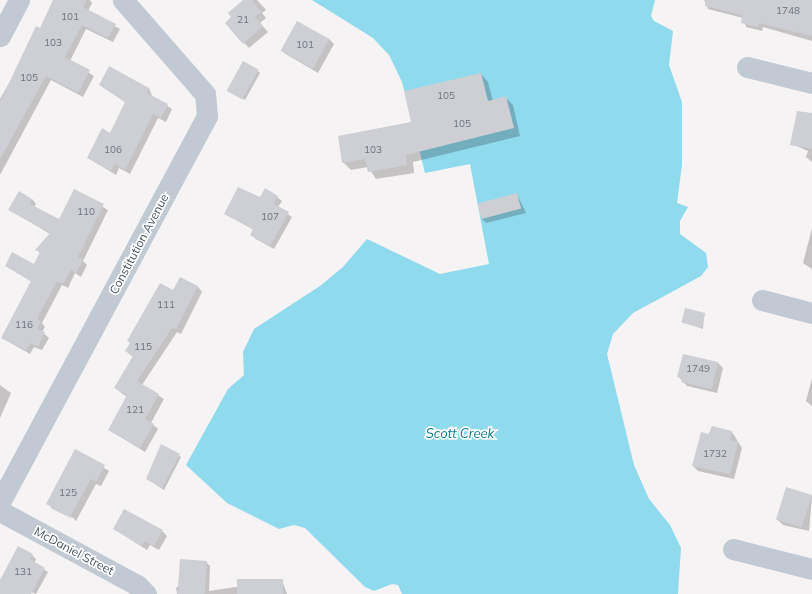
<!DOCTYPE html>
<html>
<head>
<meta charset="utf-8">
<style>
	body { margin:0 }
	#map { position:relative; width:812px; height:594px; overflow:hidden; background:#f5f3f3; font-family:Mulish,sans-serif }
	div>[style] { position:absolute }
	.water>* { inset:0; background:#90daee }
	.shadow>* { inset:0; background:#0003 }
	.building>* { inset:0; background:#cdcfd5; transform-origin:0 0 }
	.street>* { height:21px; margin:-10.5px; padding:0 10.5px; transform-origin:10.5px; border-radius:10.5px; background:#c1cad2 }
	span { translate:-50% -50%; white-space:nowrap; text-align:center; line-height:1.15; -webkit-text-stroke:3.5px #fff; paint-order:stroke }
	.number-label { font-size:10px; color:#6b747e }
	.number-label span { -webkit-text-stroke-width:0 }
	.street-label { font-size:12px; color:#4a5661 }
	.water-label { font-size:13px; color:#0c7c9b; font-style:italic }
</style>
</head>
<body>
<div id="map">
	<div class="water">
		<i style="clip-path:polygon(312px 0,655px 0,651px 16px,654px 21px,673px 31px,669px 65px,682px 102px,682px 165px,677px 203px,688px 207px,680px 221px,680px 234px,706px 253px,708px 267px,701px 276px,633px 313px,613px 334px,607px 354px,634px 465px,649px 499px,670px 525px,681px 548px,678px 594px,402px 594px,398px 585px,392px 584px,374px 591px,365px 587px,305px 528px,294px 525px,279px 529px,227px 503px,186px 465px,228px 389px,244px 375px,243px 352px,254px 329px,320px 286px,343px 267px,367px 239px,440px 274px,489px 264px,470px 164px,425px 173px,402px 82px,389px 55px,373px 38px)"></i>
	</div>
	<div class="shadow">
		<i style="clip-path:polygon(57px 0,90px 0,92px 3px,88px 11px,120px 29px,113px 42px,86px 29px,70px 61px,94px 76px,83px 97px,51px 80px,0 175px,0 99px)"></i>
		<i style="clip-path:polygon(245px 0,257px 0,266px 10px,262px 13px,266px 18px,260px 23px,268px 32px,249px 48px,226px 23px)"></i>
		<i style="clip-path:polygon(704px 0,812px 0,812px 41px,763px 27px,762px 31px,746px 27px,743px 18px,708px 9px)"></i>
		<i style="clip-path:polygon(329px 39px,334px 44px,318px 73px,284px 53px)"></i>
		<i style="clip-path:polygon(258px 71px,260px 73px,245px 100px,230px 92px)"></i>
		<i style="clip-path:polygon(481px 74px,488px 82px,493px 101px,505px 97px,513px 105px,520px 136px,413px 162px,414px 173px,376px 179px,368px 167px,351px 170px,343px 162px,412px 123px)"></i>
		<i style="clip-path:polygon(100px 84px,149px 88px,152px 96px,172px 109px,166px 122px,158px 118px,130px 174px,119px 168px,116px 175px,88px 158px,111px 134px,126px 103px)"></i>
		<i style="clip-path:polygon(812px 114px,812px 162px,806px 157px,808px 151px,792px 144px)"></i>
		<i style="clip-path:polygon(75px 190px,108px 210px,83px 261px,87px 265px,81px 277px,75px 273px,68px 288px,62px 285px,42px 323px,45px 327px,42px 332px,49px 338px,42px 350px,34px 347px,30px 354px,2px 338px,32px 282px,6px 266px,34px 265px,40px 253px,37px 250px,50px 234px,10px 210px,32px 199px,36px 204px,34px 207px,60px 220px)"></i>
		<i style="clip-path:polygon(517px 194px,526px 213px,486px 223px,481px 218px)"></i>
		<i style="clip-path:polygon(277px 197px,282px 201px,278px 207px,292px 217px,274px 249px,256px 239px,251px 235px,254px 230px,225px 214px,260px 199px)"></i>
		<i style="clip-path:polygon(812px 228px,812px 269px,803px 263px)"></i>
		<i style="clip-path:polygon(198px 287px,202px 292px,181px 334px,177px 332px,142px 385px,164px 399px,151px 423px,158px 429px,145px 452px,109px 430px,127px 397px,115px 388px,133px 357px,126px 351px,174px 292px)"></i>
		<i style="clip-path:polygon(704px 314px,703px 329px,682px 322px)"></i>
		<i style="clip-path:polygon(718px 363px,723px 368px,717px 393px,687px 386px,678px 376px)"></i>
		<i style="clip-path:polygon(812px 378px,812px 406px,806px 401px)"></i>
		<i style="clip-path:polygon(0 385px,11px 393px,0 418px)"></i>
		<i style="clip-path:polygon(712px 427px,732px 432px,742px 448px,734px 479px,698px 471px,693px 466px)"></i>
		<i style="clip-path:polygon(161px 446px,181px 457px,164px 490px,147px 479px)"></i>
		<i style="clip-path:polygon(evenodd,75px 450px,109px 471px,101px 486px,96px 484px,76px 521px,47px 504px,75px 450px,51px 506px,75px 519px,74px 520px,51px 508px,51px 506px)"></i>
		<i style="clip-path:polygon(787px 489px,812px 496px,809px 531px,783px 525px,778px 520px)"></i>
		<i style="clip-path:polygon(114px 529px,162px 531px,167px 536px,159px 550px,150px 545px,147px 550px)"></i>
		<i style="clip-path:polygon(32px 555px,36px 559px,34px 563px,48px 572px,36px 594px,25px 590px,23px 594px,0 594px,0 580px)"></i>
		<i style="clip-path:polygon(206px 562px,210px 566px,209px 591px,282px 580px,287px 594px,177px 594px,176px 588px)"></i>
	</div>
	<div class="building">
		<i style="clip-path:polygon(53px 0,87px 0,83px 7px,116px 24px,108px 38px,82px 25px,65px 57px,90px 70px,78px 93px,46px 76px,0 159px,0 102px,36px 26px,40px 28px)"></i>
		<i style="clip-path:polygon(243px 0,252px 0,261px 12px,255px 17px,263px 26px,243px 44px,225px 23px,231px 17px,228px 13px)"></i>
		<i style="clip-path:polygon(705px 0,812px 0,812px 36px,759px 23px,758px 27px,741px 23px,742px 15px,705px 6px)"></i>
		<i style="left:297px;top:21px;width:37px;height:34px;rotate:29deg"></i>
		<i style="left:243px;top:61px;width:18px;height:34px;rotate:29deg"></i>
		<i style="clip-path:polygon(109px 66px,149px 88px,147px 93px,168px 104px,161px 118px,153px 114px,125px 170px,115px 164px,111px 171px,87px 158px,102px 128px,110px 133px,125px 102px,99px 85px)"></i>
		<i style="clip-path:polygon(481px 73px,488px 101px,506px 96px,514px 128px,406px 155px,407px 165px,368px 172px,365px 159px,342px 163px,338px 136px,411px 122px,404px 91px)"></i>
		<i style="clip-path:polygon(797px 111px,812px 113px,812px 149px,790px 145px)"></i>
		<i style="clip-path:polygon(238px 187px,260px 197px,265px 188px,278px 196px,274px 204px,289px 212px,270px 246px,250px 235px,253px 229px,224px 214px)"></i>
		<i style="clip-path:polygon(74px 189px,104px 204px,78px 257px,83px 260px,76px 273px,71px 270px,63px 284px,57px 281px,37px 319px,41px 321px,37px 329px,45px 332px,38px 347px,30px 343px,26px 350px,1px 338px,31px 281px,5px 266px,12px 252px,34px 264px,40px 252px,35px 250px,50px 233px,8px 210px,19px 191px,32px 199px,30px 204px,59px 219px)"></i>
		<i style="left:517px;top:193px;width:16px;height:41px;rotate:75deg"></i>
		<i style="clip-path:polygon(180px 277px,198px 286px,176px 329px,172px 328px,137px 381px,159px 394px,145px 419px,154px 424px,140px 448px,108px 430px,127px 395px,114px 388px,133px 356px,125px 351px,130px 343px,127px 341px,160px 283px,173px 290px)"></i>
		<i style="left:685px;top:308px;width:21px;height:15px;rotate:14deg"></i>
		<i style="clip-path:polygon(683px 354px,718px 362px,712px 389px,681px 382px,682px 378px,677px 377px)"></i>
		<i style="clip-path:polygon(712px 426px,732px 431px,730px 440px,738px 442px,730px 474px,692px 466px,701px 432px,709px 434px)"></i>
		<i style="clip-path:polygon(161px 444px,180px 454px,162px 488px,146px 479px)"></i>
		<i style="clip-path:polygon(75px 449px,105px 465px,96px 482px,91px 479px,70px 517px,46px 504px)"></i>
		<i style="left:786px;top:487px;width:27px;height:34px;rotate:17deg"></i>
		<i style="clip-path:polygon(124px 509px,163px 530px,154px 546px,145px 541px,142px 546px,113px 529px)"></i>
		<i style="clip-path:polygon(18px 546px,33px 554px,30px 559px,45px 568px,31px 594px,0 594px,0 580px)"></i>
		<i style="left:180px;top:559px;width:27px;height:35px;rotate:4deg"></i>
		<i style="left:283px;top:579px;width:15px;height:46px;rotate:90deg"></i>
	</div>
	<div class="street">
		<i style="left:0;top:36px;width:41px;rotate:-62.2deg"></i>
		<i style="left:747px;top:67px;width:67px;rotate:13.8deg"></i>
		<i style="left:762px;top:300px;width:52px;rotate:14.6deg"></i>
		<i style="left:0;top:502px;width:438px;rotate:-61.8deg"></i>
		<i style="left:207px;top:116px;width:22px;rotate:-95deg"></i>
		<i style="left:205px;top:94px;width:125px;rotate:-131.1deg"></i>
		<i style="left:0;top:511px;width:156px;rotate:28.4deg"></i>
		<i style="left:137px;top:585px;width:13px;rotate:45deg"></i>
		<i style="left:733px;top:549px;width:81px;rotate:14.2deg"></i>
	</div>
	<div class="number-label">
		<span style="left:788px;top:11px">1748</span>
		<span style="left:70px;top:17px">101</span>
		<span style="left:243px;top:20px">21</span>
		<span style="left:53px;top:43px">103</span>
		<span style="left:305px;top:45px">101</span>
		<span style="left:29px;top:78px">105</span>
		<span style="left:446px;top:96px">105</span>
		<span style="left:462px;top:124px">105</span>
		<span style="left:113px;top:150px">106</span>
		<span style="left:373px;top:150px">103</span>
		<span style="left:86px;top:212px">110</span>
		<span style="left:270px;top:217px">107</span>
		<span style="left:166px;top:305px">111</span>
		<span style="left:24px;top:325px">116</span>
		<span style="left:143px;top:347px">115</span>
		<span style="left:698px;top:369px">1749</span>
		<span style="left:135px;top:410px">121</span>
		<span style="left:715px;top:454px">1732</span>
		<span style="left:68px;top:493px">125</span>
		<span style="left:23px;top:572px">131</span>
	</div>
	<div class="street-label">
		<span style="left:139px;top:244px;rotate:-62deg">Constitution Avenue</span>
		<span style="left:74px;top:551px;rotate:28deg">McDaniel Street</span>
	</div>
	<div class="water-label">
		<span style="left:460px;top:433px">Scott Creek</span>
	</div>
</div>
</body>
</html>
